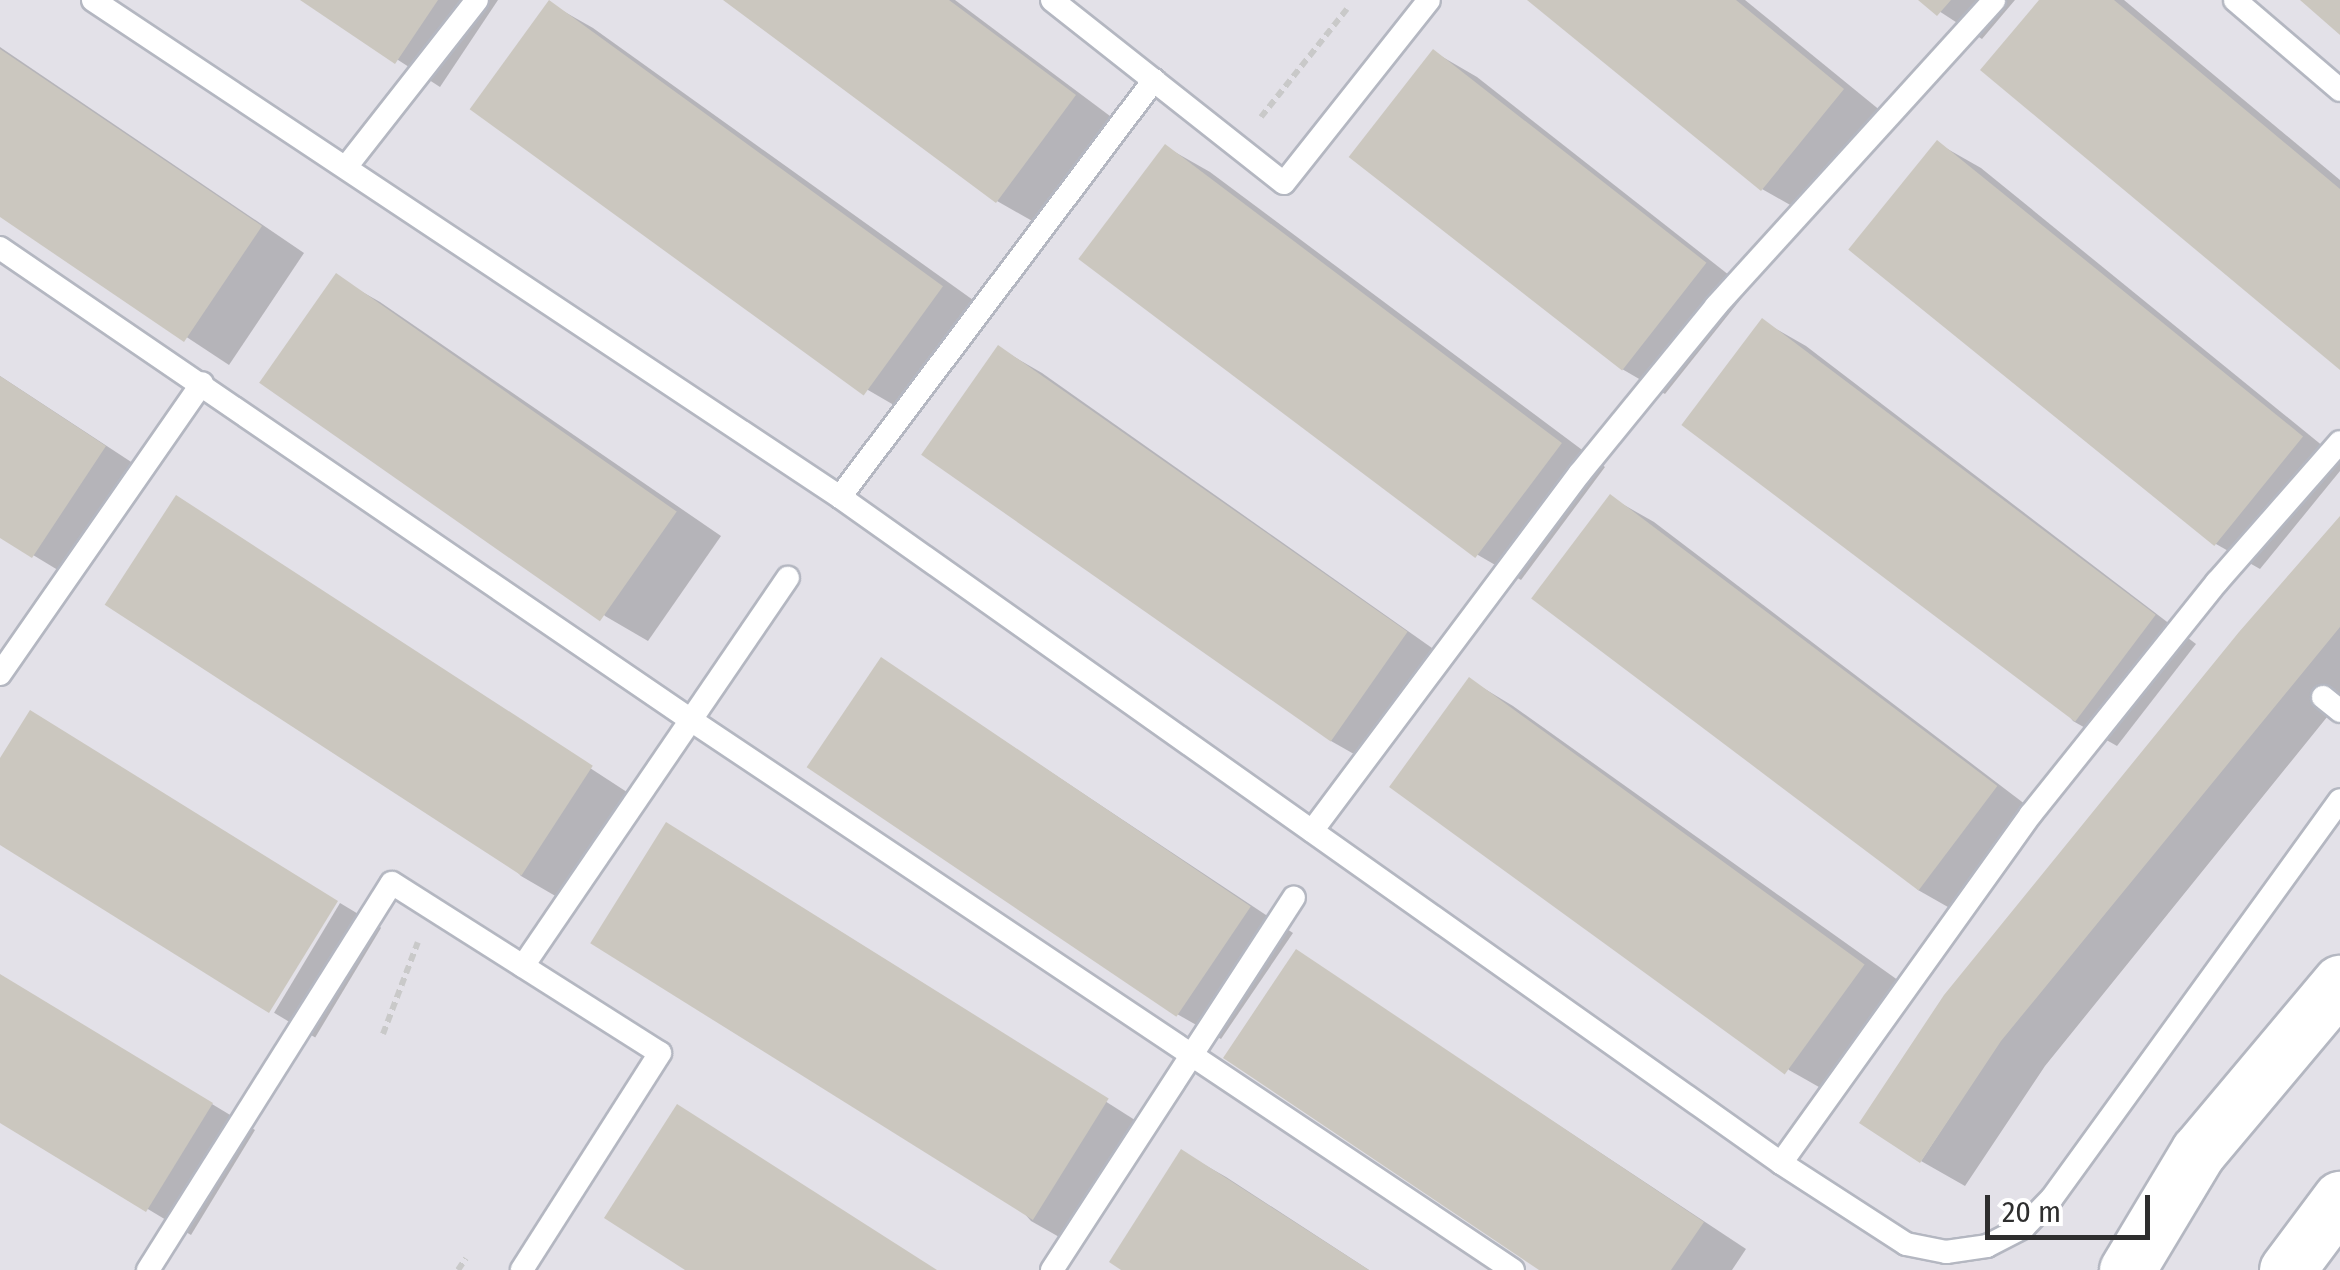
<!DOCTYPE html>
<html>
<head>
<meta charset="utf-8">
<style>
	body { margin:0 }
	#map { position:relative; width:2340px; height:1270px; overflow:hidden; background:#efe9e1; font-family:"Fira Sans Condensed",sans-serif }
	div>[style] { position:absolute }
	.industrial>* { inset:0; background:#e3e1e8; transform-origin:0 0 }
	.shadow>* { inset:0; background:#0003; transform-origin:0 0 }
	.building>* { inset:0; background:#cbc7bf; transform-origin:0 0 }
	.path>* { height:6px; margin-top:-3px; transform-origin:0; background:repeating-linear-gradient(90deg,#c9c9c9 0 8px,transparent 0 13px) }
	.roads { filter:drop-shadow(2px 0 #b4b7c1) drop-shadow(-2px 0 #b4b7c1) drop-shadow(0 2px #b4b7c1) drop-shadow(0 -2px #b4b7c1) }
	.lane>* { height:22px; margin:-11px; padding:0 11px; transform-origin:11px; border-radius:11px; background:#fff }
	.secondary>* { height:55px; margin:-27.5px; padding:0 27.5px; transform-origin:27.5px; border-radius:27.5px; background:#fff }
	span { translate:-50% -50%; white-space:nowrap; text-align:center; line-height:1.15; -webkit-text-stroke:8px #fff; paint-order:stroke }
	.scale { position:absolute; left:1985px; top:1195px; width:165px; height:45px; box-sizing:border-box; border:5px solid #2e2e2e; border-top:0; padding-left:12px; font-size:30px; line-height:35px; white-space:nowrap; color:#2e2e2e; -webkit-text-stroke:8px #fff; paint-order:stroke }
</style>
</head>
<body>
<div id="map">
	<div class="industrial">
		<i style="left:0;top:0;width:2340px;height:1270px"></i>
	</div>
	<div class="shadow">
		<i style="clip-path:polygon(305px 0,498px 0,440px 87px)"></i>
		<i style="clip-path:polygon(727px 0,955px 0,1118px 122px,1041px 226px,997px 201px)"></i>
		<i style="clip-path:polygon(1531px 0,1745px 0,1887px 116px,1806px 214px,1762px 189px)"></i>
		<i style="clip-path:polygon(1922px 0,2015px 0,1982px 39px)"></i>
		<i style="clip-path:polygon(2043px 0,2124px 0,2340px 180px,2340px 367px)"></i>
		<i style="clip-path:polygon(549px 3px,593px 28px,987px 310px,911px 415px,868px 390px,474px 108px)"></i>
		<i style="clip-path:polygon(0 47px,304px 253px,229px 365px,0 214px)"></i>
		<i style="clip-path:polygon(1434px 52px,1477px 77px,1748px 290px,1665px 394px,1622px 369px)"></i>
		<i style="clip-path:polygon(1937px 143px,1981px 168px,2340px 460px,2340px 471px,2260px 569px,2216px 544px)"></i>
		<i style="clip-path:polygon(1166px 147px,1210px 172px,1605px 467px,1521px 580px,1478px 555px,1082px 258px)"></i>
		<i style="clip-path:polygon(336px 277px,380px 302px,721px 536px,648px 641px,605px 616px)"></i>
		<i style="clip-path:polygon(1762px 321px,1806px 346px,2196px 644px,2117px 746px,2073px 721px)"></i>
		<i style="clip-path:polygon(999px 348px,1042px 373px,1449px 660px,1375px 766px,1331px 741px)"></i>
		<i style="clip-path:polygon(0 376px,148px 473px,76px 581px,0 535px)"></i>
		<i style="clip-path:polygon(1610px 497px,1654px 522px,2038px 814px,1962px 915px,1918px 890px)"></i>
		<i style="clip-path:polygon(177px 499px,633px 796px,564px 901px,521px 876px)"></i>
		<i style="clip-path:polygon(2340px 520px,2340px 701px,2045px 1066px,1965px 1186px,1921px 1161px)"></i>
		<i style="clip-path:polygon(882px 660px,1293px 933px,1221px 1039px,1177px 1014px)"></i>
		<i style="clip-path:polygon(1470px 680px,1513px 706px,1909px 988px,1833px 1095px,1789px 1070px)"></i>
		<i style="clip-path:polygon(710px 850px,1149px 1129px,1075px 1246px,1031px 1221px)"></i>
		<i style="left:340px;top:903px;width:48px;height:128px;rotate:31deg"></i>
		<i style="clip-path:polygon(1297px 952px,1746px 1249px,1732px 1270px,1543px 1270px)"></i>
		<i style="clip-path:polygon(0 976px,255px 1130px,191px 1235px,0 1120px)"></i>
		<i style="clip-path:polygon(1182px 1152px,1226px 1177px,1369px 1270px,1126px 1270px)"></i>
	</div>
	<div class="building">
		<i style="clip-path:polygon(300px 0,438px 0,395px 64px)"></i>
		<i style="left:549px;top:0;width:487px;height:135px;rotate:36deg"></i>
		<i style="clip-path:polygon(723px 0,949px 0,1076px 95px,996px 203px)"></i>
		<i style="clip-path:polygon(1527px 0,1736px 0,1844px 89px,1761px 191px)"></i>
		<i style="clip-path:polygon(1918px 0,1951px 0,1937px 16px)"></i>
		<i style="clip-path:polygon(2039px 0,2114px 0,2340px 189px,2340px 370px,1980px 70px)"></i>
		<i style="clip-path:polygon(2300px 0,2340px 0,2340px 35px)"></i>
		<i style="clip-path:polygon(0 49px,262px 226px,184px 342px,0 217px)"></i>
		<i style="left:1433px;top:49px;width:347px;height:137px;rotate:38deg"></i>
		<i style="left:1937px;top:140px;width:471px;height:141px;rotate:39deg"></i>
		<i style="left:1165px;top:144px;width:497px;height:144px;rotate:37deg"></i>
		<i style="left:336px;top:273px;width:416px;height:134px;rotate:35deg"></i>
		<i style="left:1762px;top:318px;width:493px;height:134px;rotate:37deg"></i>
		<i style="left:998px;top:345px;width:500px;height:134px;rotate:35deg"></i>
		<i style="clip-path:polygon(0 376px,106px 446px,32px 558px,0 538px)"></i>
		<i style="left:1610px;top:494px;width:485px;height:131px;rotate:37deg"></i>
		<i style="left:176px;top:495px;width:497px;height:131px;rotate:33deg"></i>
		<i style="clip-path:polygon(2340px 516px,2340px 627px,2001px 1041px,1920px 1163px,1859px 1123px,1944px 995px,2239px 632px)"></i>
		<i style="left:881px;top:657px;width:446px;height:133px;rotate:34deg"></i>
		<i style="left:1469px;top:677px;width:489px;height:136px;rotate:36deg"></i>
		<i style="clip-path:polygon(30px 710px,338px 901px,269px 1013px,0 845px,0 758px)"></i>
		<i style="left:666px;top:822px;width:522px;height:143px;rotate:32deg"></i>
		<i style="clip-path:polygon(1296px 949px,1704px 1222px,1671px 1270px,1539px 1270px,1223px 1058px)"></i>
		<i style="clip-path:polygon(0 974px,213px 1103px,146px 1212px,0 1123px)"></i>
		<i style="clip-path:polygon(677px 1104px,937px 1270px,685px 1270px,604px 1218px)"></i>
		<i style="clip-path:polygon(1181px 1149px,1369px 1270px,1121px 1270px,1109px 1262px)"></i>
	</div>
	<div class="path">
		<i style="left:1261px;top:117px;width:138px;rotate:-51.5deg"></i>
		<i style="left:383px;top:1034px;width:98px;rotate:-69.2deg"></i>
		<i style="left:458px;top:1270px;width:14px;rotate:-56deg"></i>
	</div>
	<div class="roads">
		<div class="lane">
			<i style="left:93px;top:0;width:897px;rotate:33.64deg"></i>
			<i style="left:840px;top:497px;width:1153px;rotate:35.29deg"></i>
			<i style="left:1781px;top:1163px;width:149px;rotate:32.9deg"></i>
			<i style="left:1906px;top:1244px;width:41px;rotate:11.3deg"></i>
			<i style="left:1946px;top:1252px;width:41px;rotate:-8.3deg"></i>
			<i style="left:1987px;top:1246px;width:42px;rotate:-27.2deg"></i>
			<i style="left:2024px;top:1227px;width:40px;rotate:-46deg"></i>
			<i style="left:2052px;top:1198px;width:491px;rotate:-54.1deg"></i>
			<i style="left:1052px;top:0;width:295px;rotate:38.3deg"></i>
			<i style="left:1284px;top:183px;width:233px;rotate:-51.6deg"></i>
			<i style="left:2235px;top:0;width:138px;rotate:40.6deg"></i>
			<i style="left:346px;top:167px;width:212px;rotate:-51.9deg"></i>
			<i style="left:0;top:248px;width:837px;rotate:34.34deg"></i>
			<i style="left:691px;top:720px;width:989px;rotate:33.79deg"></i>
			<i style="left:840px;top:497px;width:522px;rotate:-53.02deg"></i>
			<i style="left:0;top:674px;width:354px;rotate:-55.2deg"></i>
			<i style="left:2323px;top:697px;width:22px;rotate:39deg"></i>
			<i style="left:1312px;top:831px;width:447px;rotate:-53.2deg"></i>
			<i style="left:1580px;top:473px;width:215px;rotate:-50.8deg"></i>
			<i style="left:1716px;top:306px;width:413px;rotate:-47.7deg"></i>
			<i style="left:523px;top:966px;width:470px;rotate:-55.7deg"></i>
			<i style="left:1781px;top:1163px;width:429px;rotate:-54.4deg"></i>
			<i style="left:2031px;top:814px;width:297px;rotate:-51.3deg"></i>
			<i style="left:2217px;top:582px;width:186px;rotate:-48.7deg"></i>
			<i style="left:148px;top:1270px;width:457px;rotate:-57.8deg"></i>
			<i style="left:392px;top:883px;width:317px;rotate:32.4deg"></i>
			<i style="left:660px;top:1053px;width:257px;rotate:122.5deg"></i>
			<i style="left:1052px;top:1270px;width:444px;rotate:-57deg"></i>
		</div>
		<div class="secondary">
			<i style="left:2127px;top:1270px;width:138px;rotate:-59deg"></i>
			<i style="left:2198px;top:1152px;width:221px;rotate:-50deg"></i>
			<i style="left:2287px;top:1270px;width:89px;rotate:-53.3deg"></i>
		</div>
	</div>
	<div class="scale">20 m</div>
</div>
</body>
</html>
